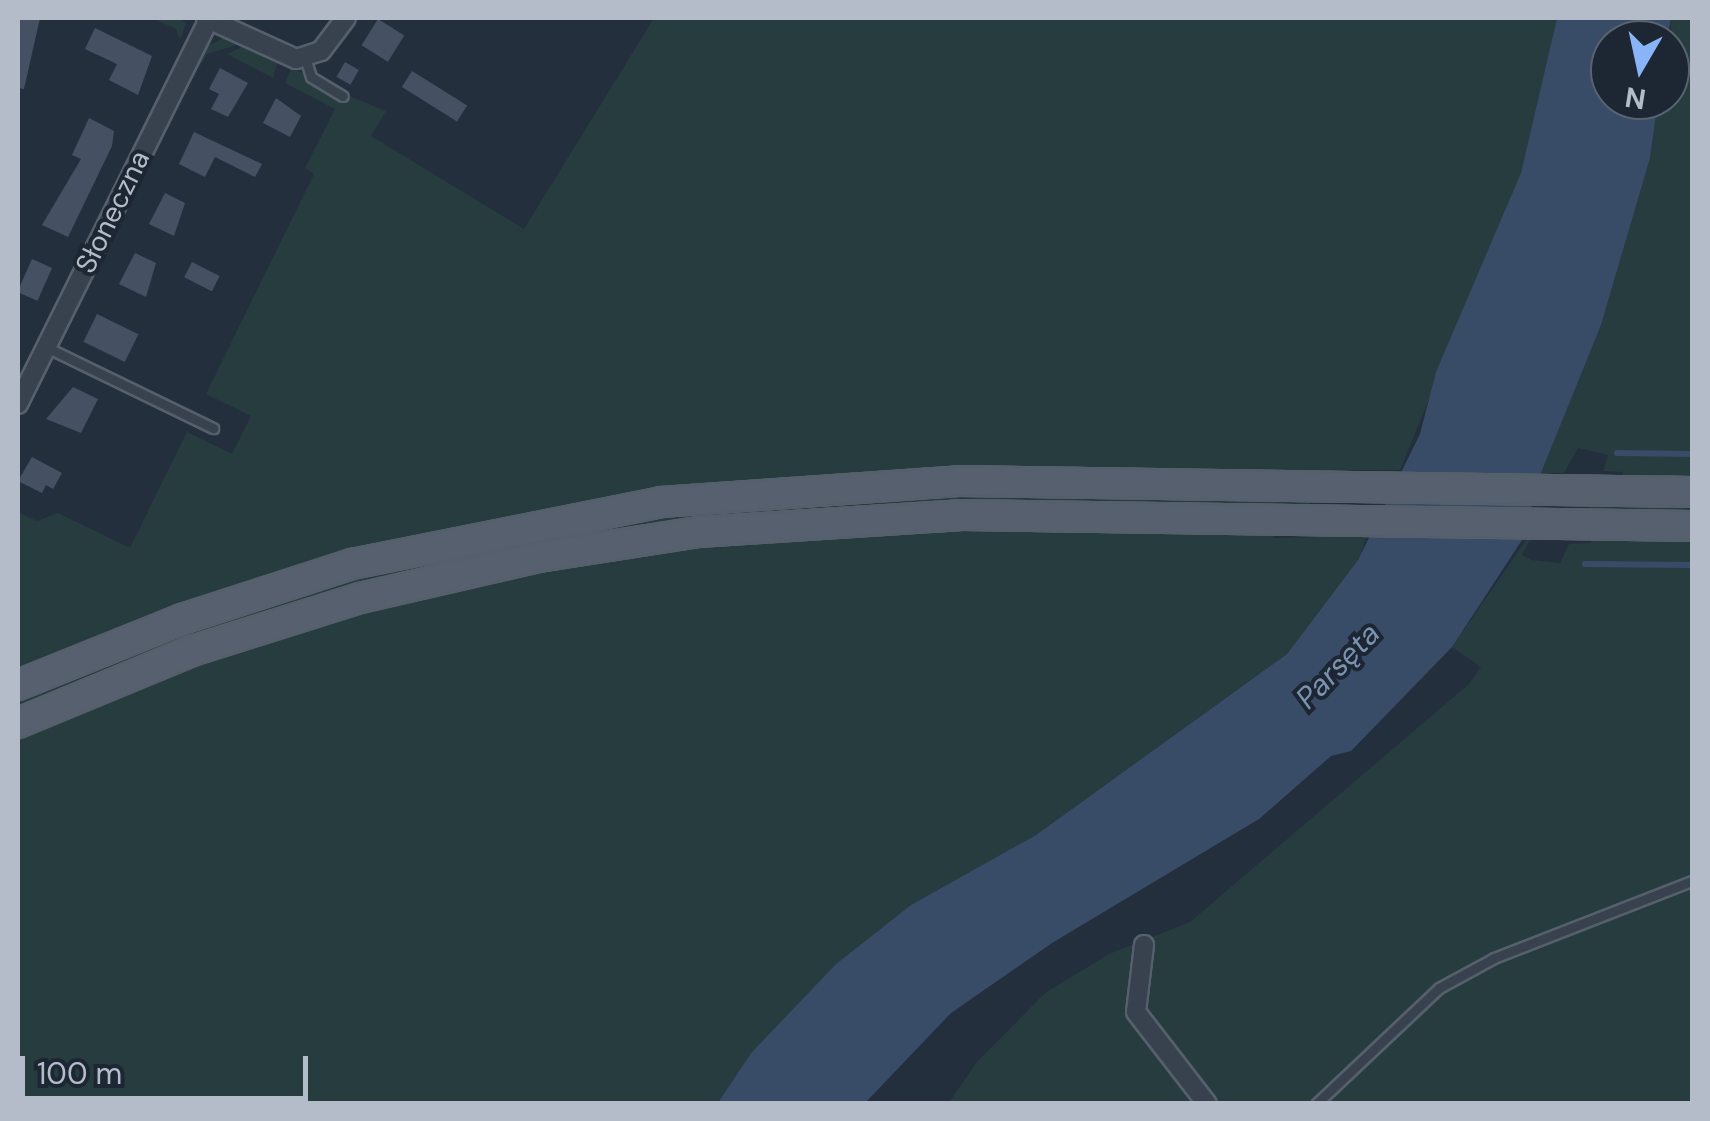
<!DOCTYPE html>
<html>
<head>
<meta charset="utf-8">
<style>
	body { margin:0 }
	#map { position:relative; width:1710px; height:1121px; overflow:hidden; background:#242f3e; font-family:"DM Sans",sans-serif }
	div>[style] { position:absolute }
	.green>* { inset:0; background:#263c3f }
	.water>* { inset:0; background:#394c67 }
	.stream>* { height:6px; margin:-3px; padding:0 3px; transform-origin:3px; border-radius:3px; background:#394c67 }
	.building>* { inset:0; background:#455162; transform-origin:0 0 }
	.roads { filter:drop-shadow(2px 0 #565f6c) drop-shadow(-2px 0 #565f6c) drop-shadow(0 2px #565f6c) drop-shadow(0 -2px #565f6c) }
	.service>* { height:9px; margin:-4.5px; padding:0 4.5px; transform-origin:4.5px; border-radius:4.5px; background:#38414e }
	.minor>* { height:18px; margin:-9px; padding:0 9px; transform-origin:9px; border-radius:9px; background:#38414e }
	.primary>* { height:28px; margin:-14px; padding:0 14px; transform-origin:14px; border-radius:14px; background:#56606e }
	span { translate:-50% -50%; white-space:nowrap; text-align:center; line-height:1.15; -webkit-text-stroke:8px #1d2633; paint-order:stroke }
	.street-label { font-size:28px; color:#b4bcc9 }
	.water-label { font-size:30px; color:#7c92b1; font-style:italic }
	.frame { position:absolute; inset:0; border:20px solid #b4bcc9; pointer-events:none }
	.north { position:absolute; left:1590px; top:20px; width:100px; height:100px; box-sizing:border-box; background:#1d2633; border:2px solid #59626f; border-radius:50%; rotate:189deg; font-size:28px; font-weight:700; line-height:40px; text-align:center; color:#b4bcc9 }
	.north::after { content:''; display:block; margin:auto; width:35px; height:45px; background:#8ab4f8; clip-path:polygon(50% 0,100% 100%,50% 72%,0 100%) }
	.scale { position:absolute; left:20px; top:1056px; width:288px; height:45px; box-sizing:border-box; border:5px solid #b4bcc9; border-top:0; padding-left:12px; font-size:30px; line-height:35px; white-space:nowrap; color:#b4bcc9; -webkit-text-stroke:8px #1d2633; paint-order:stroke }
</style>
</head>
<body>
<div id="map">
	<div class="green">
		<i style="clip-path:polygon(152px 18px,180px 18px,186px 24px,168px 72px,180px 40px,176px 29px)"></i>
		<i style="clip-path:polygon(654px 18px,1557px 18px,1521px 173px,1400px 470px,885px 472px,634px 494px,349px 554px,18px 674px,18px 512px,37px 521px,58px 513px,130px 548px,187px 432px,232px 454px,251px 416px,206px 394px,314px 174px,305px 168px,335px 109px,285px 83px,292px 66px,341px 100px,344px 94px,386px 111px,371px 136px,524px 229px)"></i>
		<i style="clip-path:polygon(1671px 18px,1692px 18px,1692px 482px,1624px 481px,1623px 472px,1603px 471px,1608px 455px,1578px 448px,1564px 473px,1541px 473px,1601px 325px,1650px 158px,1658px 100px,1670px 100px)"></i>
		<i style="clip-path:polygon(223px 38px,240px 44px,207px 54px,192px 80px,204px 48px)"></i>
		<i style="clip-path:polygon(244px 46px,277px 64px,273px 78px,227px 54px)"></i>
		<i style="clip-path:polygon(887px 493px,1314px 498px,1306px 508px,639px 529px,18px 711px,18px 697px,94px 663px,355px 575px,637px 515px)"></i>
		<i style="clip-path:polygon(1604px 500px,1692px 501px,1692px 516px,1585px 510px)"></i>
		<i style="clip-path:polygon(1538px 523px,1522px 555px,1531px 560px,1560px 563px,1569px 544px,1591px 543px,1592px 535px,1692px 536px,1692px 1103px,948px 1104px,976px 1063px,1045px 993px,1109px 954px,1190px 922px,1469px 684px,1481px 667px,1452px 647px)"></i>
		<i style="clip-path:polygon(889px 528px,1273px 528px,1274px 538px,1367px 536px,1358px 560px,1287px 654px,1036px 835px,911px 905px,836px 964px,751px 1053px,717px 1103px,18px 1103px,18px 734px,197px 660px,363px 608px,642px 549px)"></i>
	</div>
	<div class="water">
		<i style="clip-path:polygon(1557px 18px,1671px 18px,1667px 40px,1610px 40px,1610px 100px,1658px 100px,1650px 158px,1601px 325px,1541px 473px,1522px 540px,1452px 647px,1351px 751px,1331px 756px,1259px 819px,1052px 943px,951px 1013px,865px 1103px,717px 1104px,751px 1053px,836px 964px,911px 905px,1036px 835px,1287px 654px,1358px 560px,1420px 434px,1436px 372px,1521px 173px)"></i>
	</div>
	<div class="stream">
		<i style="left:1617px;top:453px;width:75px;rotate:0.8deg"></i>
		<i style="left:1585px;top:564px;width:107px;rotate:0.5deg"></i>
	</div>
	<div class="building">
		<i style="clip-path:polygon(20px 18px,40px 18px,24px 89px,18px 88px)"></i>
		<i style="left:378px;top:19px;width:31px;height:31px;rotate:32deg"></i>
		<i style="clip-path:polygon(95px 28px,152px 56px,138px 95px,109px 80px,117px 64px,85px 49px)"></i>
		<i style="left:345px;top:62px;width:16px;height:17px;rotate:30deg"></i>
		<i style="clip-path:polygon(220px 68px,248px 83px,228px 117px,211px 109px,219px 94px,209px 89px)"></i>
		<i style="left:412px;top:71px;width:65px;height:19px;rotate:32deg"></i>
		<i style="clip-path:polygon(276px 98px,301px 116px,290px 137px,263px 123px)"></i>
		<i style="clip-path:polygon(89px 118px,114px 131px,112px 146px,68px 237px,42px 225px,81px 159px,72px 155px)"></i>
		<i style="clip-path:polygon(194px 132px,262px 164px,255px 177px,215px 157px,205px 177px,179px 164px)"></i>
		<i style="clip-path:polygon(165px 193px,185px 203px,174px 236px,149px 224px)"></i>
		<i style="clip-path:polygon(135px 253px,156px 263px,146px 297px,119px 284px)"></i>
		<i style="left:32px;top:259px;width:22px;height:36px;rotate:24deg"></i>
		<i style="left:192px;top:262px;width:31px;height:17px;rotate:27deg"></i>
		<i style="left:97px;top:314px;width:46px;height:31px;rotate:26deg"></i>
		<i style="clip-path:polygon(73px 387px,98px 399px,81px 433px,46px 419px)"></i>
		<i style="clip-path:polygon(32px 457px,62px 473px,53px 489px,46px 485px,42px 493px,18px 481px)"></i>
	</div>
	<div class="roads">
		<div class="service">
			<i style="left:305px;top:58px;width:20px;rotate:72deg"></i>
			<i style="left:311px;top:77px;width:37px;rotate:31deg"></i>
			<i style="left:46px;top:347px;width:186px;rotate:25.9deg"></i>
			<i style="left:1316px;top:1104px;width:169px;rotate:-43.3deg"></i>
			<i style="left:1439px;top:988px;width:63px;rotate:-28.6deg"></i>
			<i style="left:1494px;top:958px;width:212px;rotate:-21.3deg"></i>
		</div>
		<div class="minor">
			<i style="left:206px;top:18px;width:99px;rotate:24.5deg"></i>
			<i style="left:296px;top:59px;width:26px;rotate:-18deg"></i>
			<i style="left:321px;top:51px;width:41px;rotate:-52.9deg"></i>
			<i style="left:18px;top:404px;width:430px;rotate:-63.6deg"></i>
			<i style="left:1144px;top:945px;width:67px;rotate:96.8deg"></i>
			<i style="left:1136px;top:1012px;width:116px;rotate:52.3deg"></i>
		</div>
		<div class="primary">
			<i style="left:18px;top:685px;width:177px;rotate:-21.9deg"></i>
			<i style="left:182px;top:619px;width:179px;rotate:-17.9deg"></i>
			<i style="left:352px;top:564px;width:315px;rotate:-11.3deg"></i>
			<i style="left:661px;top:502px;width:299px;rotate:-4deg"></i>
			<i style="left:959px;top:481px;width:733px;rotate:0.86deg"></i>
			<i style="left:18px;top:723px;width:188px;rotate:-22.5deg"></i>
			<i style="left:192px;top:651px;width:176px;rotate:-17.5deg"></i>
			<i style="left:360px;top:598px;width:184px;rotate:-12.9deg"></i>
			<i style="left:539px;top:557px;width:162px;rotate:-8.9deg"></i>
			<i style="left:699px;top:532px;width:264px;rotate:-3.7deg"></i>
			<i style="left:962px;top:515px;width:730px;rotate:0.86deg"></i>
		</div>
	</div>
	<div class="street-label">
		<span style="left:113px;top:212px;rotate:-64deg">Słoneczna</span>
	</div>
	<div class="water-label">
		<span style="left:1338px;top:666px;rotate:-46deg">Parsęta</span>
	</div>
	<div class="frame"></div>
	<div class="north">N</div>
	<div class="scale">100 m</div>
</div>
</body>
</html>
